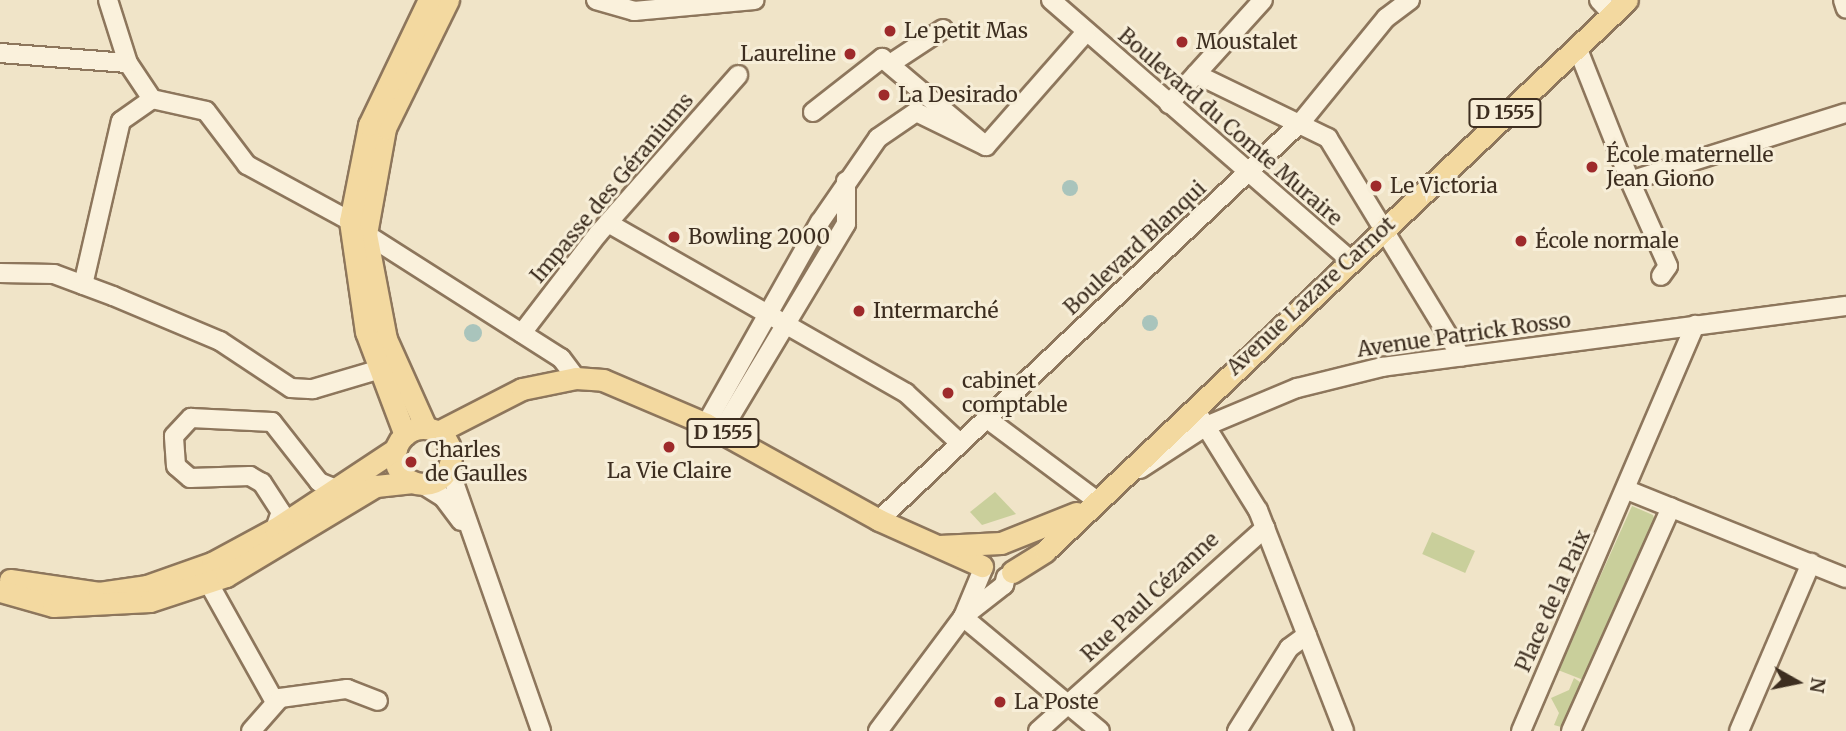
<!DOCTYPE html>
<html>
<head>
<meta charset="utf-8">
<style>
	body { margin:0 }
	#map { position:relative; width:1846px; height:731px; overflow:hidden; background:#f0e4c8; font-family:Merriweather,serif }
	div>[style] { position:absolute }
	.green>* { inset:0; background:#c9cf9b; transform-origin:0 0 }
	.water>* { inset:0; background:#a9c4bc }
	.round { border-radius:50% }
	.roads { filter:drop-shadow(2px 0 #8d765c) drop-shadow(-2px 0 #8d765c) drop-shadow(0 2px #8d765c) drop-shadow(0 -2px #8d765c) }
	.minor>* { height:18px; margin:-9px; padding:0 9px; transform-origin:9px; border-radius:9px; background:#faf1dc }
	.major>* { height:21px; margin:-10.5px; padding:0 10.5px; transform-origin:10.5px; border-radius:10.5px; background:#f3d9a0 }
	.major>.ring { margin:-10.5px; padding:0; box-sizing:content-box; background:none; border:21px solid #f3d9a0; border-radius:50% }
	.dots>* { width:19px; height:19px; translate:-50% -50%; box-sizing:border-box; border:4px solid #f7eed8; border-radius:50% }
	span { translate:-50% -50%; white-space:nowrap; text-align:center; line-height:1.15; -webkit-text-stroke:6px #f7eed8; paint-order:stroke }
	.shield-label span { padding:2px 5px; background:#f7eed8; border:2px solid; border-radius:5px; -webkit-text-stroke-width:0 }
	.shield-label { font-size:19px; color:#3d2e20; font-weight:700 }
	.poi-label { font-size:21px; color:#3d2e20 }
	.left { translate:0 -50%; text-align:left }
	.right { translate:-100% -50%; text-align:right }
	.street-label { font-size:21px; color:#3d2e20 }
	.north { position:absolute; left:1762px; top:647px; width:70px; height:70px; -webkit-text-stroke:5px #f7eed8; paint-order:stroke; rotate:99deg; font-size:19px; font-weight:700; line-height:28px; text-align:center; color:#3d2e20 }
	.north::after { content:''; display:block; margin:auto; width:24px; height:32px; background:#3d2e20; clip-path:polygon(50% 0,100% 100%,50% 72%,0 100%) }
</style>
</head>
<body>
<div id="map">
	<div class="green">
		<i style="clip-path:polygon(995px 492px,1016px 514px,982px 525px,970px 512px)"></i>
		<i style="clip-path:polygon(1632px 506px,1653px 515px,1656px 524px,1586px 681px,1558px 670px)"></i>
		<i style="left:1432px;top:532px;width:47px;height:24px;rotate:24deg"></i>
		<i style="clip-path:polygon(1574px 678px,1583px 684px,1561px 727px,1554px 725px,1559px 713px,1551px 698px,1569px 690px)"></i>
	</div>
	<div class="water">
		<i class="round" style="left:1062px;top:180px;width:16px;height:16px"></i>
		<i class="round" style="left:1142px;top:315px;width:16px;height:16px"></i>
		<i class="round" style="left:464px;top:324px;width:18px;height:18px"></i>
	</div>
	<div class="roads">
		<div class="minor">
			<i style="left:108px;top:0;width:66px;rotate:72.4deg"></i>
			<i style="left:128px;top:63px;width:43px;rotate:56.3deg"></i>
			<i style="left:152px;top:99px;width:55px;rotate:12.5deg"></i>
			<i style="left:206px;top:111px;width:68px;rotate:52.8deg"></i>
			<i style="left:247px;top:165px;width:117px;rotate:28.5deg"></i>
			<i style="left:596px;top:0;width:40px;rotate:16deg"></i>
			<i style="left:634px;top:11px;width:121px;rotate:-5.2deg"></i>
			<i style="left:1051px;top:0;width:395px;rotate:41deg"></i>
			<i style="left:1599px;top:0;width:19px;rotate:47deg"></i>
			<i style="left:1843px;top:0;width:9px;rotate:72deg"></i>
			<i style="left:1577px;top:47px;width:144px;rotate:68.4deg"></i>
			<i style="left:1630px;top:181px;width:226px;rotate:-17.5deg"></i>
			<i style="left:0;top:53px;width:128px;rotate:4.5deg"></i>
			<i style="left:893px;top:62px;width:60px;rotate:-33.4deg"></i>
			<i style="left:1196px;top:74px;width:147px;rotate:25.9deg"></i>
			<i style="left:1328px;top:138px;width:256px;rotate:58.7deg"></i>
			<i style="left:1169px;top:104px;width:140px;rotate:-47.9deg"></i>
			<i style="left:813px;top:112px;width:88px;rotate:-38deg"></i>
			<i style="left:882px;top:58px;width:136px;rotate:40.2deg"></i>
			<i style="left:1630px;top:181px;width:93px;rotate:65.9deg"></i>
			<i style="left:1668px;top:266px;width:12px;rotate:125deg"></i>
			<i style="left:608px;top:223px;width:343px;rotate:29.7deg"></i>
			<i style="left:906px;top:393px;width:74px;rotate:42.8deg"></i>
			<i style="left:366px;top:234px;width:231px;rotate:32.5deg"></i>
			<i style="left:561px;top:358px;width:25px;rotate:53deg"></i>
			<i style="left:0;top:273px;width:54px;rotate:1.1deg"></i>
			<i style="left:54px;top:274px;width:63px;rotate:20.4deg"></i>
			<i style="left:113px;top:296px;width:116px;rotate:22.8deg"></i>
			<i style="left:220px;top:341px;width:85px;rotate:33.5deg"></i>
			<i style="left:291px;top:388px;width:22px;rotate:3deg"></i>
			<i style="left:313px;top:389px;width:71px;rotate:-16.4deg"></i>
			<i style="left:83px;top:285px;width:168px;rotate:-77deg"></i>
			<i style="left:121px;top:121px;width:38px;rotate:-35deg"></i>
			<i style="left:522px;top:333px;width:125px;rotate:-52.5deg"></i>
			<i style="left:598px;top:234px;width:212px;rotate:-48.6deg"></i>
			<i style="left:1200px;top:417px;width:110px;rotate:58.1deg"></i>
			<i style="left:1258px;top:510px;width:237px;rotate:68.7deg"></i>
			<i style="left:986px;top:418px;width:137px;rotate:36.7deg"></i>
			<i style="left:706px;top:424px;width:232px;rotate:-60.6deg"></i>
			<i style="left:820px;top:222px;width:102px;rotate:-55.4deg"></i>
			<i style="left:878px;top:138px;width:46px;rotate:-34.4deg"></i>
			<i style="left:916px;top:112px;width:78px;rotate:25.9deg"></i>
			<i style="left:986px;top:146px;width:152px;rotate:-48.7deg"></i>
			<i style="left:721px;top:432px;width:243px;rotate:-59deg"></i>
			<i style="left:846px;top:224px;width:43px;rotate:-90deg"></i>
			<i style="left:449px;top:468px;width:279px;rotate:70.7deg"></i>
			<i style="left:1140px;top:469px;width:79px;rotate:-33.1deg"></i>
			<i style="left:1206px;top:426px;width:99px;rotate:-22.7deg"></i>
			<i style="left:1297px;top:388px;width:88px;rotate:-13.9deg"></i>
			<i style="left:1382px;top:367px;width:468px;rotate:-7.5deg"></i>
			<i style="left:422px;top:484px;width:25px;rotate:32deg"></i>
			<i style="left:443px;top:497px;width:30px;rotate:53deg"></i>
			<i style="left:1627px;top:490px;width:236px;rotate:21.9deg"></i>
			<i style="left:879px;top:520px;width:581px;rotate:-43.33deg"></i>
			<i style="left:1302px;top:121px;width:133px;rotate:-50.8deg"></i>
			<i style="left:1386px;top:18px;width:30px;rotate:-37deg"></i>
			<i style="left:275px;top:529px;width:18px;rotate:-71deg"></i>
			<i style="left:281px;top:512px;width:35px;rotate:-123deg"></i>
			<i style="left:262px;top:483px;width:14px;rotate:-150deg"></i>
			<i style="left:250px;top:476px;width:60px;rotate:178.1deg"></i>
			<i style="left:190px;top:478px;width:18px;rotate:-139deg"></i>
			<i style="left:176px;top:466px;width:30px;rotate:-94deg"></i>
			<i style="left:174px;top:436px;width:25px;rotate:-47deg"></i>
			<i style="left:191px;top:418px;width:81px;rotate:2.8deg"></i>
			<i style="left:272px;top:422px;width:76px;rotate:51.9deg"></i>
			<i style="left:319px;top:482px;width:22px;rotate:22deg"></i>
			<i style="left:208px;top:582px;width:135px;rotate:60.8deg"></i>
			<i style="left:963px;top:617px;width:178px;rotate:39.8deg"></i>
			<i style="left:963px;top:617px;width:52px;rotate:-67.4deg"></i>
			<i style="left:251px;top:731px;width:44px;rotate:-48.7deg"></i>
			<i style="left:280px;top:698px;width:68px;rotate:-7.7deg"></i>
			<i style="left:347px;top:689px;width:33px;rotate:21deg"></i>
			<i style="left:878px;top:731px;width:142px;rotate:-53.3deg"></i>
			<i style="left:963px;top:617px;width:52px;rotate:-38deg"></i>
			<i style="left:1004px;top:585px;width:8px;rotate:-76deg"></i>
			<i style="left:1038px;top:731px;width:305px;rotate:-41.8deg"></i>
			<i style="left:1237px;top:731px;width:98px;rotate:-57.9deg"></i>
			<i style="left:1289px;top:648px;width:22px;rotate:-36deg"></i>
			<i style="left:1521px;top:731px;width:442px;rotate:-66.8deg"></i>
			<i style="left:1571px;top:731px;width:245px;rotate:-65.9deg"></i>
			<i style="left:1739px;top:731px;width:183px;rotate:-66.8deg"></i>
		</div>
		<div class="major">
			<i style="left:426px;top:428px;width:98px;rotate:-114.2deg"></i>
			<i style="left:386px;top:339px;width:107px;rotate:-100.8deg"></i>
			<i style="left:366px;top:234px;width:108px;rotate:-79.8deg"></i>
			<i style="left:385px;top:128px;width:143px;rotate:-63.8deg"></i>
			<i class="ring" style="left:395px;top:428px;width:35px;height:35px"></i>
			<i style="left:438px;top:432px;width:94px;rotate:-27.1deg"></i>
			<i style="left:522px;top:389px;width:55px;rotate:-11.5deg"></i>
			<i style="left:576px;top:378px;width:27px;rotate:4deg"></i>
			<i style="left:603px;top:380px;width:112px;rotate:23.1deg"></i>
			<i style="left:706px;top:424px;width:198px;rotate:29deg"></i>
			<i style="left:879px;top:520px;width:113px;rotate:24.1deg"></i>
			<i style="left:405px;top:435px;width:110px;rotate:-110.7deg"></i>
			<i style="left:366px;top:332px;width:112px;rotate:-98.2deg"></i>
			<i style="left:350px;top:221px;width:98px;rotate:-78.8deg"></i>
			<i style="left:369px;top:125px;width:139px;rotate:-64.4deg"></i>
			<i style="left:939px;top:546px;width:62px;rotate:-2.8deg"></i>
			<i style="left:1001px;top:543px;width:81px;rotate:-21.8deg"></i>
			<i style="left:1012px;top:572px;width:39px;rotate:-32deg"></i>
			<i style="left:1045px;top:551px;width:801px;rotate:-43.43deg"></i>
			<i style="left:10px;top:580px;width:90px;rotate:8.3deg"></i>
			<i style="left:99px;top:593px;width:49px;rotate:-8.3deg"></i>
			<i style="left:147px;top:586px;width:69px;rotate:-19.5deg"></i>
			<i style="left:212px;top:563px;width:72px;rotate:-28.4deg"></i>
			<i style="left:275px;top:529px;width:145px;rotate:-33.5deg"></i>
			<i style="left:0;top:591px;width:55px;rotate:15.8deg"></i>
			<i style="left:53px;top:606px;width:97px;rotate:-3deg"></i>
			<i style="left:150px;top:601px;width:80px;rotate:-18.2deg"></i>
			<i style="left:226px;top:576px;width:175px;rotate:-31deg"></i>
			<i style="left:376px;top:486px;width:37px;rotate:-6deg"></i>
		</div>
	</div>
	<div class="dots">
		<i style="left:890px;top:31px;background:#9e2a2b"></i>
		<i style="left:1182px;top:42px;background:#9e2a2b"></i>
		<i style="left:850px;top:54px;background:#9e2a2b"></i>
		<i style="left:884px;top:95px;background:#9e2a2b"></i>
		<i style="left:1592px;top:167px;background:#9e2a2b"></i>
		<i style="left:1376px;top:186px;background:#9e2a2b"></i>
		<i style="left:674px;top:237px;background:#9e2a2b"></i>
		<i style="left:1521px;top:241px;background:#9e2a2b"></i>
		<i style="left:859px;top:311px;background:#9e2a2b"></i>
		<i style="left:948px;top:393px;background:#9e2a2b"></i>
		<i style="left:669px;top:447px;background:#9e2a2b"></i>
		<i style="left:411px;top:462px;background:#9e2a2b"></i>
		<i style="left:1000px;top:702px;background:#9e2a2b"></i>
	</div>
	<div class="shield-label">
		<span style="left:1505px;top:113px">D 1555</span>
		<span style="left:723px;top:433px">D 1555</span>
	</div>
	<div class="poi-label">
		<span class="left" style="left:904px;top:31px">Le petit Mas</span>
		<span class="left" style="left:1196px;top:42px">Moustalet</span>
		<span class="right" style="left:836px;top:54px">Laureline</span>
		<span class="left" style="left:898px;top:95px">La Desirado</span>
		<span class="left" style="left:1606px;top:167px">École maternelle<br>Jean Giono</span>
		<span class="left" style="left:1390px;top:186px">Le Victoria</span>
		<span class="left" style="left:688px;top:237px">Bowling 2000</span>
		<span class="left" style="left:1535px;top:241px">École normale</span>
		<span class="left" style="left:873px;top:311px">Intermarché</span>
		<span class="left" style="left:962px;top:393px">cabinet<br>comptable</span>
		<span class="left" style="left:425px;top:462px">Charles<br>de Gaulles</span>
		<span style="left:669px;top:471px">La Vie Claire</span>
		<span class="left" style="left:1014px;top:702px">La Poste</span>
	</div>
	<div class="street-label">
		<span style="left:1230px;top:127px;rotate:41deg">Boulevard du Comte Muraire</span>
		<span style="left:612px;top:188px;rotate:-50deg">Impasse des Géraniums</span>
		<span style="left:1135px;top:248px;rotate:-43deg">Boulevard Blanqui</span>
		<span style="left:1311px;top:296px;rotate:-43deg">Avenue Lazare Carnot</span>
		<span style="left:1464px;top:335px;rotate:-8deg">Avenue Patrick Rosso</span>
		<span style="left:1150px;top:597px;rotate:-43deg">Rue Paul Cézanne</span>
		<span style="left:1553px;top:601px;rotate:-66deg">Place de la Paix</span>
	</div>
	<div class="north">N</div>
</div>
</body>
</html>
